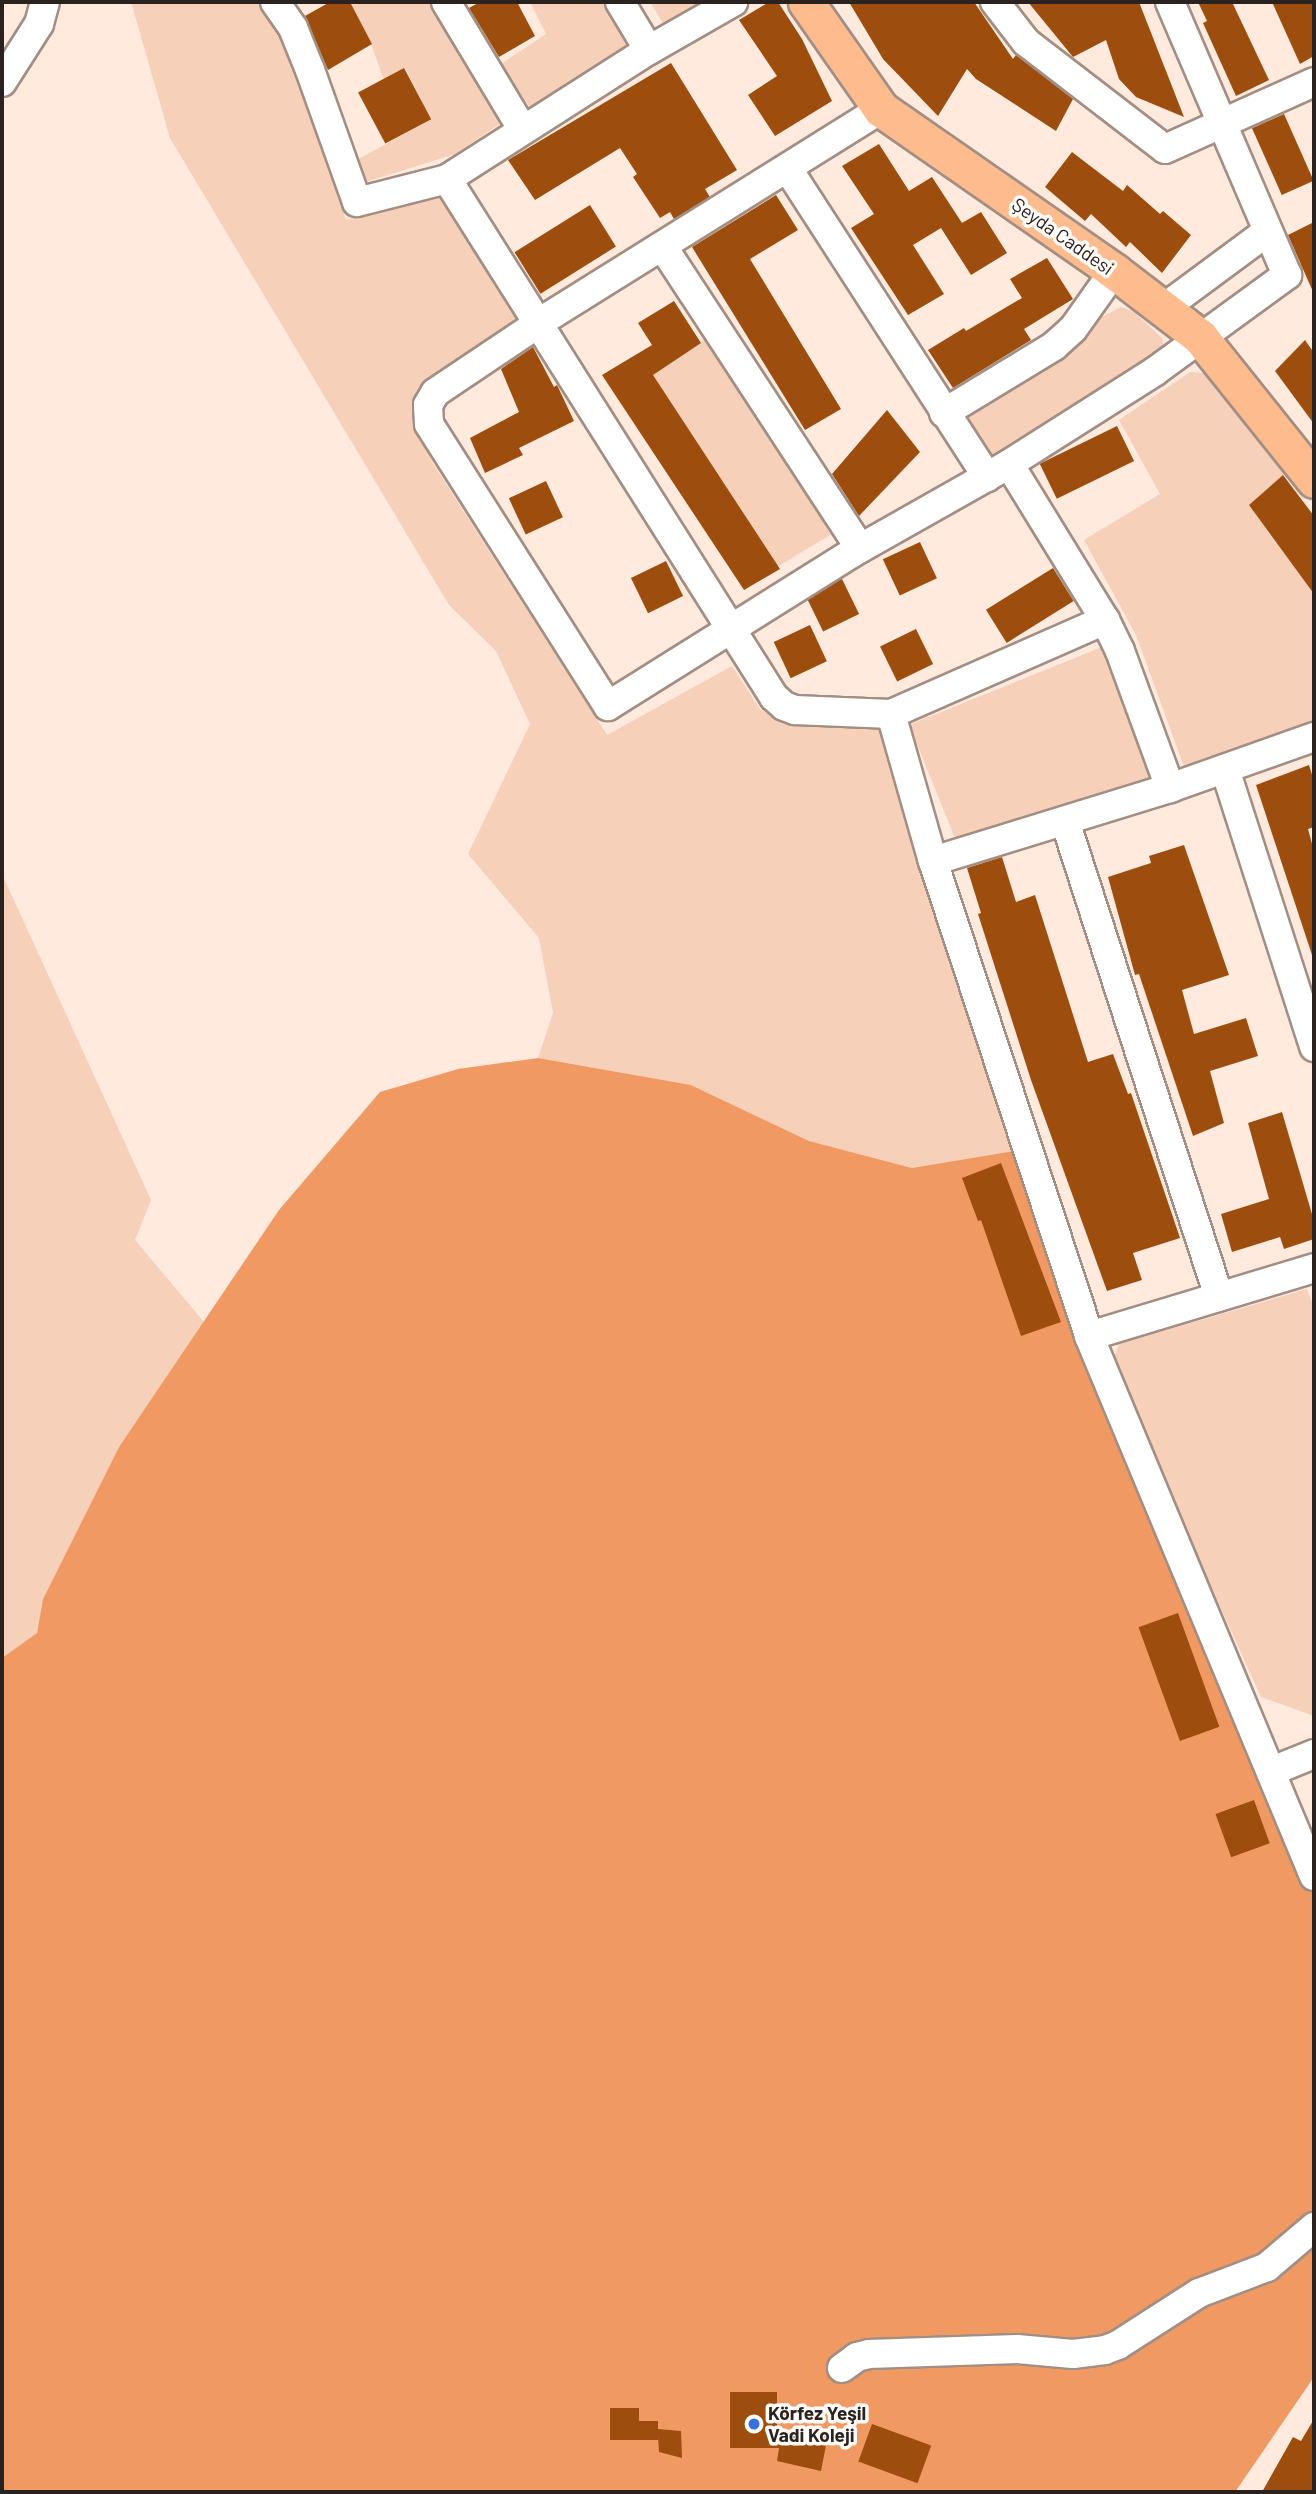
<!DOCTYPE html>
<html>
<head>
<meta charset="utf-8">
<style>
	body { margin:0 }
	#map { position:relative; width:1316px; height:2494px; overflow:hidden; background:#ffeadd; font-family:Barlow,sans-serif }
	div>[style] { position:absolute }
	.green>* { inset:0; background:#f7d0ba; transform-origin:0 0 }
	.forest>* { inset:0; background:#f19963 }
	.building>* { inset:0; background:#9d4d0d; transform-origin:0 0 }
	.roads { filter:drop-shadow(2px 0 #a28e83) drop-shadow(-2px 0 #a28e83) drop-shadow(0 2px #a28e83) drop-shadow(0 -2px #a28e83) }
	.minor>* { height:28px; margin:-14px; padding:0 14px; transform-origin:14px; border-radius:14px; background:#fff }
	.major>* { height:35px; margin:-17.5px; padding:0 17.5px; transform-origin:17.5px; border-radius:17.5px; background:#febb8e }
	.dots>* { width:19px; height:19px; translate:-50% -50%; box-sizing:border-box; border:4px solid #fffbf8; border-radius:50% }
	span { translate:-50% -50%; white-space:nowrap; text-align:center; line-height:1.15; -webkit-text-stroke:7px #fffbf8; paint-order:stroke }
	.street-label { font-size:19px; color:#2a221e }
	.poi-label { font-size:19px; color:#2a221e; font-weight:700 }
	.left { translate:0 -50%; text-align:left }
	.frame { position:absolute; inset:0; border:4px solid #2a221e; pointer-events:none }
</style>
</head>
<body>
<div id="map">
	<div class="green">
		<i style="clip-path:polygon(131px 2px,265px 2px,282px 27px,346px 220px,447px 196px,529px 319px,417px 394px,418px 431px,432px 462px,607px 735px,732px 666px,760px 709px,778px 720px,880px 729px,1014px 1151px,912px 1168px,809px 1141px,691px 1085px,538px 1058px,553px 1013px,539px 938px,468px 854px,530px 724px,496px 651px,449px 605px,170px 138px)"></i>
		<i style="clip-path:polygon(350px 2px,431px 2px,504px 121px,455px 154px,366px 182px,357px 160px,431px 119px,405px 68px,384px 80px,371px 44px)"></i>
		<i style="clip-path:polygon(530px 2px,606px 2px,632px 45px,531px 109px,501px 64px,546px 34px)"></i>
		<i style="clip-path:polygon(650px 2px,709px 2px,666px 28px)"></i>
		<i style="clip-path:polygon(1121px 307px,1133px 311px,1162px 338px,1164px 350px,1154px 363px,992px 457px,967px 417px,1064px 359px,1077px 348px,1100px 318px)"></i>
		<i style="left:711px;top:336px;width:232px;height:70px;rotate:59deg"></i>
		<i style="clip-path:polygon(1190px 372px,1204px 373px,1287px 472px,1249px 505px,1314px 593px,1314px 727px,1186px 772px,1136px 635px,1084px 540px,1160px 494px,1119px 420px)"></i>
		<i style="left:1102px;top:647px;width:144px;height:208px;rotate:68deg"></i>
		<i style="clip-path:polygon(2px 874px,151px 1200px,135px 1240px,204px 1322px,119px 1447px,43px 1599px,37px 1633px,2px 1658px)"></i>
		<i style="clip-path:polygon(1307px 1289px,1314px 1308px,1314px 1716px,1261px 1697px,1111px 1366px,1119px 1344px)"></i>
	</div>
	<div class="forest">
		<i style="clip-path:polygon(538px 1058px,691px 1085px,809px 1141px,912px 1168px,1014px 1151px,1075px 1339px,1314px 1895px,1314px 2377px,1235px 2492px,2px 2492px,2px 1658px,37px 1633px,43px 1599px,119px 1447px,279px 1210px,380px 1092px,458px 1069px)"></i>
	</div>
	<div class="building">
		<i style="clip-path:polygon(330px 2px,350px 2px,372px 44px,328px 70px,305px 16px)"></i>
		<i style="clip-path:polygon(480px 2px,517px 2px,535px 36px,499px 57px,469px 8px)"></i>
		<i style="clip-path:polygon(769px 2px,778px 2px,802px 39px,832px 101px,775px 136px,748px 95px,777px 76px,739px 20px)"></i>
		<i style="clip-path:polygon(849px 2px,974px 2px,1013px 59px,1016px 55px,1073px 99px,1056px 131px,976px 79px,967px 69px,938px 116px,883px 59px)"></i>
		<i style="clip-path:polygon(1028px 2px,1139px 2px,1184px 117px,1136px 97px,1119px 79px,1106px 40px,1073px 57px)"></i>
		<i style="clip-path:polygon(1198px 2px,1232px 2px,1269px 80px,1236px 96px,1203px 23px,1207px 21px)"></i>
		<i style="clip-path:polygon(1272px 2px,1311px 2px,1314px 9px,1314px 56px,1300px 64px)"></i>
		<i style="clip-path:polygon(671px 63px,737px 170px,705px 189px,710px 197px,674px 219px,670px 212px,660px 218px,633px 177px,637px 174px,620px 148px,535px 200px,508px 160px)"></i>
		<i style="left:404px;top:68px;width:58px;height:52px;rotate:62deg"></i>
		<i style="left:1284px;top:114px;width:73px;height:35px;rotate:66deg"></i>
		<i style="clip-path:polygon(879px 144px,909px 191px,932px 177px,962px 223px,981px 212px,1007px 253px,971px 275px,941px 228px,913px 245px,944px 294px,908px 315px,851px 228px,874px 214px,842px 166px)"></i>
		<i style="clip-path:polygon(1072px 152px,1123px 191px,1127px 185px,1160px 214px,1163px 211px,1191px 235px,1162px 273px,1130px 242px,1126px 247px,1091px 214px,1085px 221px,1045px 187px)"></i>
		<i style="clip-path:polygon(776px 195px,798px 230px,750px 259px,841px 409px,805px 430px,692px 247px)"></i>
		<i style="left:590px;top:205px;width:49px;height:89px;rotate:58deg"></i>
		<i style="clip-path:polygon(1314px 222px,1314px 294px,1288px 235px)"></i>
		<i style="clip-path:polygon(1047px 258px,1073px 299px,1024px 329px,1031px 340px,953px 388px,928px 350px,964px 328px,966px 331px,1022px 298px,1010px 279px)"></i>
		<i style="clip-path:polygon(674px 301px,701px 343px,653px 375px,780px 569px,744px 590px,602px 375px,652px 345px,638px 323px)"></i>
		<i style="clip-path:polygon(1305px 340px,1314px 353px,1314px 424px,1275px 371px)"></i>
		<i style="clip-path:polygon(533px 347px,554px 387px,557px 385px,574px 421px,519px 448px,523px 455px,485px 473px,470px 438px,519px 412px,501px 369px)"></i>
		<i style="clip-path:polygon(887px 410px,920px 452px,859px 516px,832px 474px)"></i>
		<i style="left:1117px;top:426px;width:39px;height:86px;rotate:64deg"></i>
		<i style="clip-path:polygon(1283px 475px,1314px 516px,1314px 594px,1249px 505px)"></i>
		<i style="left:546px;top:481px;width:40px;height:41px;rotate:65deg"></i>
		<i style="left:920px;top:542px;width:40px;height:41px;rotate:65deg"></i>
		<i style="left:666px;top:561px;width:39px;height:39px;rotate:64deg"></i>
		<i style="left:1053px;top:568px;width:39px;height:79px;rotate:58deg"></i>
		<i style="left:842px;top:579px;width:39px;height:40px;rotate:64deg"></i>
		<i style="left:810px;top:625px;width:40px;height:40px;rotate:65deg"></i>
		<i style="left:916px;top:629px;width:39px;height:40px;rotate:64deg"></i>
		<i style="clip-path:polygon(1309px 765px,1314px 781px,1314px 827px,1308px 829px,1314px 851px,1313px 958px,1256px 785px)"></i>
		<i style="clip-path:polygon(1184px 845px,1229px 975px,1182px 990px,1194px 1034px,1246px 1018px,1258px 1056px,1210px 1071px,1224px 1123px,1193px 1136px,1139px 974px,1135px 975px,1108px 877px,1151px 863px,1149px 856px)"></i>
		<i style="clip-path:polygon(1002px 857px,1016px 902px,1035px 895px,1088px 1062px,1113px 1054px,1128px 1094px,1131px 1093px,1180px 1238px,1133px 1253px,1142px 1280px,1107px 1291px,1031px 1080px,978px 914px,981px 913px,967px 868px)"></i>
		<i style="clip-path:polygon(1282px 1112px,1314px 1221px,1314px 1239px,1284px 1249px,1280px 1237px,1232px 1252px,1221px 1214px,1269px 1199px,1248px 1123px)"></i>
		<i style="clip-path:polygon(1001px 1163px,1061px 1322px,1021px 1336px,981px 1220px,978px 1221px,962px 1178px)"></i>
		<i style="left:1178px;top:1613px;width:121px;height:42px;rotate:70deg"></i>
		<i style="left:1254px;top:1800px;width:46px;height:41px;rotate:70deg"></i>
		<i style="clip-path:polygon(730px 2392px,777px 2392px,777px 2429px,827px 2440px,821px 2471px,777px 2461px,779px 2448px,730px 2448px)"></i>
		<i style="clip-path:polygon(610px 2408px,639px 2408px,639px 2421px,658px 2421px,658px 2429px,681px 2431px,682px 2458px,659px 2452px,658px 2437px,658px 2440px,610px 2440px)"></i>
		<i style="clip-path:polygon(1314px 2419px,1314px 2492px,1262px 2492px,1293px 2437px,1301px 2441px)"></i>
		<i style="left:872px;top:2424px;width:63px;height:40px;rotate:20deg"></i>
	</div>
	<div class="roads">
		<div class="minor">
			<i style="left:275px;top:2px;width:32px;rotate:55deg"></i>
			<i style="left:293px;top:28px;width:45px;rotate:68deg"></i>
			<i style="left:310px;top:70px;width:140px;rotate:70.4deg"></i>
			<i style="left:357px;top:202px;width:93px;rotate:-14.3deg"></i>
			<i style="left:447px;top:179px;width:240px;rotate:-32.6deg"></i>
			<i style="left:649px;top:50px;width:97px;rotate:-29.7deg"></i>
			<i style="left:446px;top:2px;width:149px;rotate:59deg"></i>
			<i style="left:620px;top:2px;width:56px;rotate:58.9deg"></i>
			<i style="left:995px;top:2px;width:51px;rotate:52.2deg"></i>
			<i style="left:1026px;top:42px;width:175px;rotate:37.6deg"></i>
			<i style="left:1165px;top:149px;width:163px;rotate:-24.2deg"></i>
			<i style="left:2px;top:82px;width:69px;rotate:-57.5deg"></i>
			<i style="left:39px;top:24px;width:23px;rotate:-75deg"></i>
			<i style="left:881px;top:109px;width:403px;rotate:148deg"></i>
			<i style="left:539px;top:323px;width:125px;rotate:146.1deg"></i>
			<i style="left:435px;top:393px;width:14px;rotate:120deg"></i>
			<i style="left:428px;top:405px;width:19px;rotate:87deg"></i>
			<i style="left:429px;top:424px;width:334px;rotate:57.6deg"></i>
			<i style="left:608px;top:706px;width:288px;rotate:-32.1deg"></i>
			<i style="left:852px;top:553px;width:180px;rotate:-29.5deg"></i>
			<i style="left:1009px;top:464px;width:172px;rotate:-32.4deg"></i>
			<i style="left:1154px;top:372px;width:165px;rotate:-36.1deg"></i>
			<i style="left:1287px;top:275px;width:297px;rotate:-113.2deg"></i>
			<i style="left:788px;top:169px;width:367px;rotate:57.1deg"></i>
			<i style="left:447px;top:179px;width:613px;rotate:57.74deg"></i>
			<i style="left:774px;top:697px;width:13px;rotate:42deg"></i>
			<i style="left:784px;top:706px;width:12px;rotate:20deg"></i>
			<i style="left:795px;top:710px;width:96px;rotate:2.4deg"></i>
			<i style="left:891px;top:714px;width:234px;rotate:-23.7deg"></i>
			<i style="left:1105px;top:620px;width:183px;rotate:-121.6deg"></i>
			<i style="left:663px;top:247px;width:360px;rotate:56.8deg"></i>
			<i style="left:1164px;top:308px;width:129px;rotate:-36.5deg"></i>
			<i style="left:944px;top:413px;width:129px;rotate:-31.3deg"></i>
			<i style="left:1054px;top:346px;width:25px;rotate:-42deg"></i>
			<i style="left:1073px;top:329px;width:71px;rotate:-54.7deg"></i>
			<i style="left:1105px;top:620px;width:34px;rotate:64deg"></i>
			<i style="left:1120px;top:651px;width:146px;rotate:69.9deg"></i>
			<i style="left:891px;top:714px;width:153px;rotate:74.1deg"></i>
			<i style="left:933px;top:861px;width:500px;rotate:71.8deg"></i>
			<i style="left:1089px;top:1336px;width:585px;rotate:67.38deg"></i>
			<i style="left:1225px;top:769px;width:292px;rotate:72.2deg"></i>
			<i style="left:1065px;top:821px;width:500px;rotate:72.07deg"></i>
			<i style="left:933px;top:861px;width:248px;rotate:-17.1deg"></i>
			<i style="left:1170px;top:788px;width:153px;rotate:-19.5deg"></i>
			<i style="left:1089px;top:1336px;width:235px;rotate:-16.8deg"></i>
			<i style="left:1272px;top:1771px;width:45px;rotate:-22deg"></i>
			<i style="left:842px;top:2368px;width:19px;rotate:-36deg"></i>
			<i style="left:857px;top:2357px;width:12px;rotate:-14deg"></i>
			<i style="left:869px;top:2354px;width:148px;rotate:-1.9deg"></i>
			<i style="left:1017px;top:2349px;width:56px;rotate:5.1deg"></i>
			<i style="left:1073px;top:2354px;width:32px;rotate:-7deg"></i>
			<i style="left:1105px;top:2350px;width:14px;rotate:-21deg"></i>
			<i style="left:1118px;top:2345px;width:96px;rotate:-32.7deg"></i>
			<i style="left:1199px;top:2293px;width:73px;rotate:-20.9deg"></i>
			<i style="left:1267px;top:2267px;width:62px;rotate:-40.4deg"></i>
		</div>
		<div class="major">
			<i style="left:806px;top:2px;width:131px;rotate:55deg"></i>
			<i style="left:881px;top:109px;width:284px;rotate:34.8deg"></i>
			<i style="left:1114px;top:271px;width:108px;rotate:37.5deg"></i>
			<i style="left:1200px;top:337px;width:183px;rotate:51.4deg"></i>
		</div>
	</div>
	<div class="dots">
		<i style="left:754px;top:2424px;background:#3570de"></i>
	</div>
	<div class="street-label">
		<span style="left:1063px;top:236px;rotate:35deg">Şeyda Caddesi</span>
	</div>
	<div class="poi-label">
		<span class="left" style="left:768px;top:2424px">Körfez Yeşil<br>Vadi Koleji</span>
	</div>
	<div class="frame"></div>
</div>
</body>
</html>
